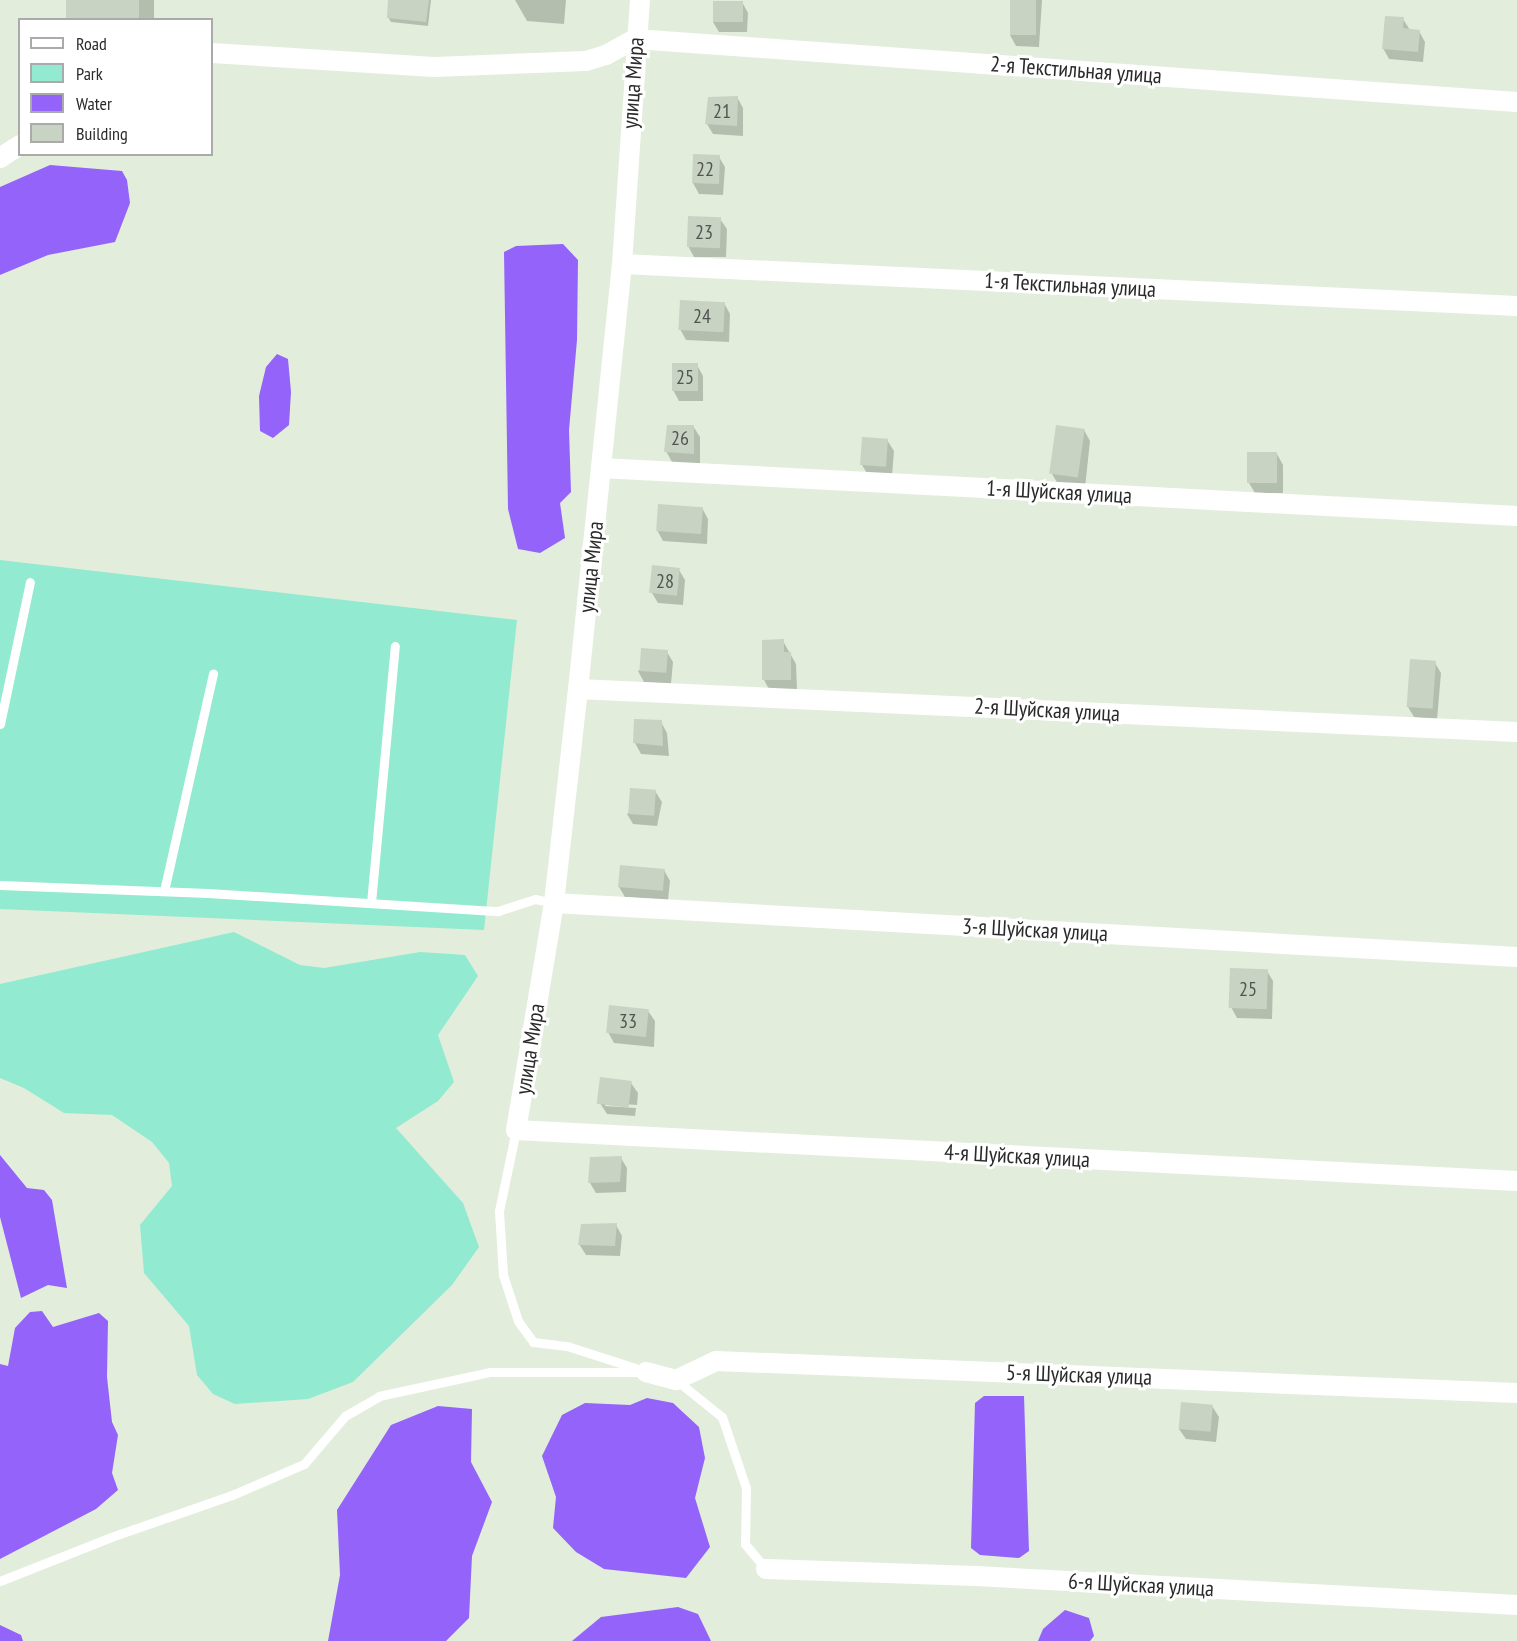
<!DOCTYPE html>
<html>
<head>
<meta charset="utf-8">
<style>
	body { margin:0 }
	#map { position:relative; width:1517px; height:1641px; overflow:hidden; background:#e2eedb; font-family:"PT Sans Narrow",sans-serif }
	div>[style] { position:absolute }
	.green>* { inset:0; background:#92ead0 }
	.water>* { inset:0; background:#9363fa }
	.shadow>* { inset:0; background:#0003; transform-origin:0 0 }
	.building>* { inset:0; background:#c8d3c3; transform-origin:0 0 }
	.lane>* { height:9px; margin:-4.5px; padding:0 4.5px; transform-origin:4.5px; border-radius:4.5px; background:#fff }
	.street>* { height:20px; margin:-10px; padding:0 10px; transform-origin:10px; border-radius:10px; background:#fff }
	span { translate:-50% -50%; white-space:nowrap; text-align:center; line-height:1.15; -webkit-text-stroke:6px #fff; paint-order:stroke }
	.number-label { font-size:20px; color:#525450 }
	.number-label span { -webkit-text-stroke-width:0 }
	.street-label { font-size:22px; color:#2a2a2a }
	.legend { position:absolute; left:18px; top:18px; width:195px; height:138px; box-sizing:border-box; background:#fff; border:2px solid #aaa; margin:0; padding:8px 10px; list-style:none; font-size:18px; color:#2a2a2a }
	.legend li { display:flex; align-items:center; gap:12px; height:30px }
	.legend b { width:30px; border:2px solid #aaa }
</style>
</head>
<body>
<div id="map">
	<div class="green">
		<i style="clip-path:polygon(0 560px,517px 620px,484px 930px,0 909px)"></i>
		<i style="clip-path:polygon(234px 932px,300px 965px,324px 968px,420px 952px,465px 955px,478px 976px,438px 1035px,454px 1082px,438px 1101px,396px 1128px,463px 1203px,479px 1247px,452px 1285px,353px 1382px,308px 1399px,235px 1404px,213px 1394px,197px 1375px,189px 1326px,144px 1273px,140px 1225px,172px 1186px,169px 1163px,152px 1142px,112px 1115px,64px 1113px,24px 1088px,0 1078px,0 984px)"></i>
	</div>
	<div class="water">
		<i style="clip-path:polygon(50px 165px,122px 171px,127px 180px,130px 203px,115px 242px,48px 255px,0 275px,0 187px)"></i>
		<i style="clip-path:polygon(563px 244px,578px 260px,577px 340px,569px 430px,571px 492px,560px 503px,565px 538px,540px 553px,518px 549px,508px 509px,504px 252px,516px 246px)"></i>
		<i style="clip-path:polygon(277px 354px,288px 359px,291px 392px,289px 425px,273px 438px,260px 431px,259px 396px,266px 367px)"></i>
		<i style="clip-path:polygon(0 1155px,27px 1188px,44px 1190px,52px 1200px,67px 1288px,48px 1285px,21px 1298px,0 1217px)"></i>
		<i style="clip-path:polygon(42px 1311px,53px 1327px,99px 1313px,108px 1321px,107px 1377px,112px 1422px,118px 1435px,112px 1473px,118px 1490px,96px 1509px,0 1559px,0 1364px,8px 1366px,15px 1328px,30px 1312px)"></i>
		<i style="clip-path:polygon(984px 1396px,1024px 1396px,1029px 1551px,1019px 1558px,980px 1555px,971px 1548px,975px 1403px)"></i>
		<i style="clip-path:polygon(647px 1398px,673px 1403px,699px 1427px,705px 1458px,695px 1498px,710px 1547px,686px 1578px,604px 1569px,576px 1552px,553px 1528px,556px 1497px,542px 1456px,562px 1415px,585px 1403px,630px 1405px)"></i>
		<i style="clip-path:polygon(438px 1406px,472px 1409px,471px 1462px,492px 1502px,472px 1556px,469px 1618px,446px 1641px,328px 1641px,340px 1575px,337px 1510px,391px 1425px)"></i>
		<i style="clip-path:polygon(678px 1607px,698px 1614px,711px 1641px,572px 1641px,601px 1617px)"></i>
		<i style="clip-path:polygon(1065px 1610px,1089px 1618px,1094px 1636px,1090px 1641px,1038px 1641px,1043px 1629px)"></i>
		<i style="clip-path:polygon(0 1625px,21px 1635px,23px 1641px,0 1641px)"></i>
	</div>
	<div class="shadow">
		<i style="left:68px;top:0;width:86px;height:20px"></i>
		<i style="clip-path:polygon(390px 0,431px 0,428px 26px,391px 22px,388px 17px)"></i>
		<i style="clip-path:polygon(515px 0,566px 0,564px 24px,527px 21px)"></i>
		<i style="clip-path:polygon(1012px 0,1042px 0,1039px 47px,1016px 46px,1010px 35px)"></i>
		<i style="clip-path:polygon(742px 2px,748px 13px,747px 32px,719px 32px,713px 22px)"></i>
		<i style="clip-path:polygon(1403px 19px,1410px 30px,1419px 31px,1425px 42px,1423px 62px,1389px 59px,1383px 48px)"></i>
		<i style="clip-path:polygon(737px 97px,743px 108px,743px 136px,713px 134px,707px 124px)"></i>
		<i style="clip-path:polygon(695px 155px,719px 157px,725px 167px,723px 195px,699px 194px,693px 183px)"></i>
		<i style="clip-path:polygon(720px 219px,727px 229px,726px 257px,694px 257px,688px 246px)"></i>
		<i style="clip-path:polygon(724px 303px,730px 314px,729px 342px,686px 340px,680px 329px)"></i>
		<i style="clip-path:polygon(697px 365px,703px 376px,703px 401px,679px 401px,673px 390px)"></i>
		<i style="clip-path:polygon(693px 426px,700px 437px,700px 465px,672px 462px,666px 451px)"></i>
		<i style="clip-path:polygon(1084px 430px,1090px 441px,1085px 488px,1058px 484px,1052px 474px)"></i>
		<i style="clip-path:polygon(887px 440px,894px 451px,892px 476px,868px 475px,862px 465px)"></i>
		<i style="clip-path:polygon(1277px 454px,1283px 465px,1283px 493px,1255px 493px,1249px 483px)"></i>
		<i style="clip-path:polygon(702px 508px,708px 519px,707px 544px,663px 541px,657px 530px)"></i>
		<i style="clip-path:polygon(679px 570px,685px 580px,683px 605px,658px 603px,652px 593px)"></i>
		<i style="clip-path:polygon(783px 641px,796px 664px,797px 690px,770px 691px,764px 680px)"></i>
		<i style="clip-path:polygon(667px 652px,673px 662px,671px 684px,644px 682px,638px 671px)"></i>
		<i style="clip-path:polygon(1435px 663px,1441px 673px,1437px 720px,1414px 717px,1408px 707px)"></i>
		<i style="clip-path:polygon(661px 722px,667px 733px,669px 756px,641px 754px,635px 743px)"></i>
		<i style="clip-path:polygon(655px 791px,662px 802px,657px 826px,633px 824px,627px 814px)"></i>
		<i style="clip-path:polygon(664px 870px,670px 881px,668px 900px,625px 897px,619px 887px)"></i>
		<i style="clip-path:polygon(1267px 971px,1273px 981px,1272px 1019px,1237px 1018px,1231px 1007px)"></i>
		<i style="clip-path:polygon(648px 1011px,655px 1021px,654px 1047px,614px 1043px,608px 1032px)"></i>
		<i style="clip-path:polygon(631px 1083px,638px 1093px,637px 1105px,605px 1103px,605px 1106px,636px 1108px,635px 1116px,607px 1114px,600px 1103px)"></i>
		<i style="clip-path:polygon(621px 1158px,627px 1168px,626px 1192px,596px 1193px,590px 1183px)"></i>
		<i style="clip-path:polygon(616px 1225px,622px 1236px,620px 1256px,586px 1255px,579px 1244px)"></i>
		<i style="clip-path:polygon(1212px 1406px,1219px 1417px,1216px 1442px,1186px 1439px,1179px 1429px)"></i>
	</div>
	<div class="building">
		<i style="left:66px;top:0;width:73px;height:20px"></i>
		<i style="clip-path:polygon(388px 0,429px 0,426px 22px,387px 18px)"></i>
		<i style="left:1010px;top:0;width:26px;height:35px"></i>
		<i style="left:713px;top:1px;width:30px;height:21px"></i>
		<i style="clip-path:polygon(1385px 16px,1404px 17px,1403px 28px,1420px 30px,1418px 52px,1382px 49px)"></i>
		<i style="clip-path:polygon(738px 96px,737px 126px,705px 124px,708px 97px)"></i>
		<i style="left:693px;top:154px;width:27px;height:29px;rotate:2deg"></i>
		<i style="left:688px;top:216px;width:33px;height:31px;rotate:2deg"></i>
		<i style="left:680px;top:300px;width:45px;height:30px;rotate:3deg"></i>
		<i style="left:672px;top:363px;width:26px;height:28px"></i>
		<i style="clip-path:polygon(667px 425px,694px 425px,694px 454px,664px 452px)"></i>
		<i style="left:1056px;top:425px;width:29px;height:49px;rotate:8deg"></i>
		<i style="left:862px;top:437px;width:26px;height:28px;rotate:4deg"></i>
		<i style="left:1247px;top:452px;width:30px;height:31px"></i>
		<i style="left:658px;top:504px;width:45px;height:27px;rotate:4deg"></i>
		<i style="left:652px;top:565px;width:28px;height:28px;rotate:6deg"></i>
		<i style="clip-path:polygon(784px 639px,784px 652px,791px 652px,791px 680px,762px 680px,762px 640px)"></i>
		<i style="left:641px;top:648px;width:27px;height:23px;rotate:4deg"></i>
		<i style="left:1410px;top:659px;width:26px;height:48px;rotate:4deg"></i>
		<i style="clip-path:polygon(634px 719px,662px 720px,663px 746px,633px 743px)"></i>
		<i style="left:630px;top:788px;width:26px;height:26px;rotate:4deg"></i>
		<i style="left:620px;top:865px;width:45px;height:22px;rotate:5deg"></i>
		<i style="left:1230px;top:968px;width:38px;height:40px;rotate:2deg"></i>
		<i style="left:609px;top:1005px;width:40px;height:28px;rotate:6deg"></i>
		<i style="left:600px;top:1077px;width:32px;height:27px;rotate:7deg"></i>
		<i style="clip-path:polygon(622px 1156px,620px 1182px,588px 1183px,590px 1157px)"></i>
		<i style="clip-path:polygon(617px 1223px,615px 1246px,578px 1245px,581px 1224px)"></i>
		<i style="left:1181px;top:1402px;width:32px;height:27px;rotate:5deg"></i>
	</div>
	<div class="lane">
		<i style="left:0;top:724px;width:145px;rotate:-78.1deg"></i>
		<i style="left:0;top:885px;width:208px;rotate:2.2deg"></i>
		<i style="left:208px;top:893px;width:291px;rotate:3.6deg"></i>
		<i style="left:498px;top:911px;width:39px;rotate:-18deg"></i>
		<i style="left:535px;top:899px;width:19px;rotate:12deg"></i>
		<i style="left:164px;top:891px;width:223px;rotate:-77.3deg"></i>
		<i style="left:371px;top:903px;width:258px;rotate:-84.7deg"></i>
		<i style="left:516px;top:1130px;width:83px;rotate:101.9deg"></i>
		<i style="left:499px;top:1211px;width:64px;rotate:86.4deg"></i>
		<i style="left:503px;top:1275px;width:48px;rotate:71.9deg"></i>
		<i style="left:518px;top:1321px;width:26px;rotate:54deg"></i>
		<i style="left:533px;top:1342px;width:34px;rotate:7deg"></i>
		<i style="left:567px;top:1346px;width:71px;rotate:17.9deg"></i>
		<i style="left:676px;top:1380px;width:59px;rotate:38.8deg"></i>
		<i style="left:722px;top:1417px;width:75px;rotate:71.3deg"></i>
		<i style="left:746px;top:1488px;width:56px;rotate:91deg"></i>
		<i style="left:745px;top:1544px;width:33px;rotate:50deg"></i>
		<i style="left:0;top:1581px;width:119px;rotate:-21.6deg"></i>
		<i style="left:111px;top:1537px;width:128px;rotate:-19.1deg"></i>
		<i style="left:232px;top:1495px;width:78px;rotate:-23.3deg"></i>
		<i style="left:304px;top:1464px;width:63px;rotate:-49.5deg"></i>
		<i style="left:345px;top:1416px;width:39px;rotate:-30deg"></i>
		<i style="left:379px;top:1396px;width:114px;rotate:-12.2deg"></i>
		<i style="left:490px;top:1372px;width:156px"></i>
	</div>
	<div class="street">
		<i style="left:640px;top:0;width:265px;rotate:93.9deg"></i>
		<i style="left:622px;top:264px;width:427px;rotate:95.9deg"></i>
		<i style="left:578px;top:689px;width:215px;rotate:96.4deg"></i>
		<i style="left:554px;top:903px;width:230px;rotate:99.5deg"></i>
		<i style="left:516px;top:1130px;width:1002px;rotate:2.92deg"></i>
		<i style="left:212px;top:53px;width:222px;rotate:3.6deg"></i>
		<i style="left:434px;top:67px;width:152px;rotate:-2.3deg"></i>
		<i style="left:586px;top:61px;width:21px;rotate:-17deg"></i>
		<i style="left:606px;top:55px;width:33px;rotate:-29deg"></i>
		<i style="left:635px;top:39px;width:884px;rotate:4.09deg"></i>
		<i style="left:0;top:158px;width:24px;rotate:-33deg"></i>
		<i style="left:622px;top:264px;width:896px;rotate:2.69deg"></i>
		<i style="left:601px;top:468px;width:917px;rotate:3deg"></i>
		<i style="left:578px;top:689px;width:940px;rotate:2.62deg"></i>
		<i style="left:554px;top:903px;width:965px;rotate:3.21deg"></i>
		<i style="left:646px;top:1372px;width:31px;rotate:15deg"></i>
		<i style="left:676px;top:1380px;width:44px;rotate:-25.4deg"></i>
		<i style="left:716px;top:1361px;width:802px;rotate:2.29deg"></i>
		<i style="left:766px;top:1569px;width:210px;rotate:1.9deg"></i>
		<i style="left:976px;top:1576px;width:542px;rotate:3.07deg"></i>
	</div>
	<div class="number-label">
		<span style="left:722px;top:111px">21</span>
		<span style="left:705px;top:169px">22</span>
		<span style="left:704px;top:232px">23</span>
		<span style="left:702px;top:316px">24</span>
		<span style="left:685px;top:377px">25</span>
		<span style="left:680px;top:438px">26</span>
		<span style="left:665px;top:581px">28</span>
		<span style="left:1248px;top:989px">25</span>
		<span style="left:628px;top:1021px">33</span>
	</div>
	<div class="street-label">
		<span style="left:1076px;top:70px;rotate:4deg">2-я Текстильная улица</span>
		<span style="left:633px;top:83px;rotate:-86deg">улица Мира</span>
		<span style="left:1070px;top:285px;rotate:3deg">1-я Текстильная улица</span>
		<span style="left:1059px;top:492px;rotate:3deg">1-я Шуйская улица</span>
		<span style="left:591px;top:567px;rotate:-84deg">улица Мира</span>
		<span style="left:1047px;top:710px;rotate:3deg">2-я Шуйская улица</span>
		<span style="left:1035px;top:930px;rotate:3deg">3-я Шуйская улица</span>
		<span style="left:530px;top:1049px;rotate:-81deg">улица Мира</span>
		<span style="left:1017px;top:1156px;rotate:3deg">4-я Шуйская улица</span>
		<span style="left:1079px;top:1375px;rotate:2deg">5-я Шуйская улица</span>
		<span style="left:1141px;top:1585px;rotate:3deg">6-я Шуйская улица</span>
	</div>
	<ul class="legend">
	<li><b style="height:8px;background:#fff"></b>Road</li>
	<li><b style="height:16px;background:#92ead0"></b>Park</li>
	<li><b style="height:16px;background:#9363fa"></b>Water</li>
	<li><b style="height:16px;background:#c8d3c3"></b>Building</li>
	</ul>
</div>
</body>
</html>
